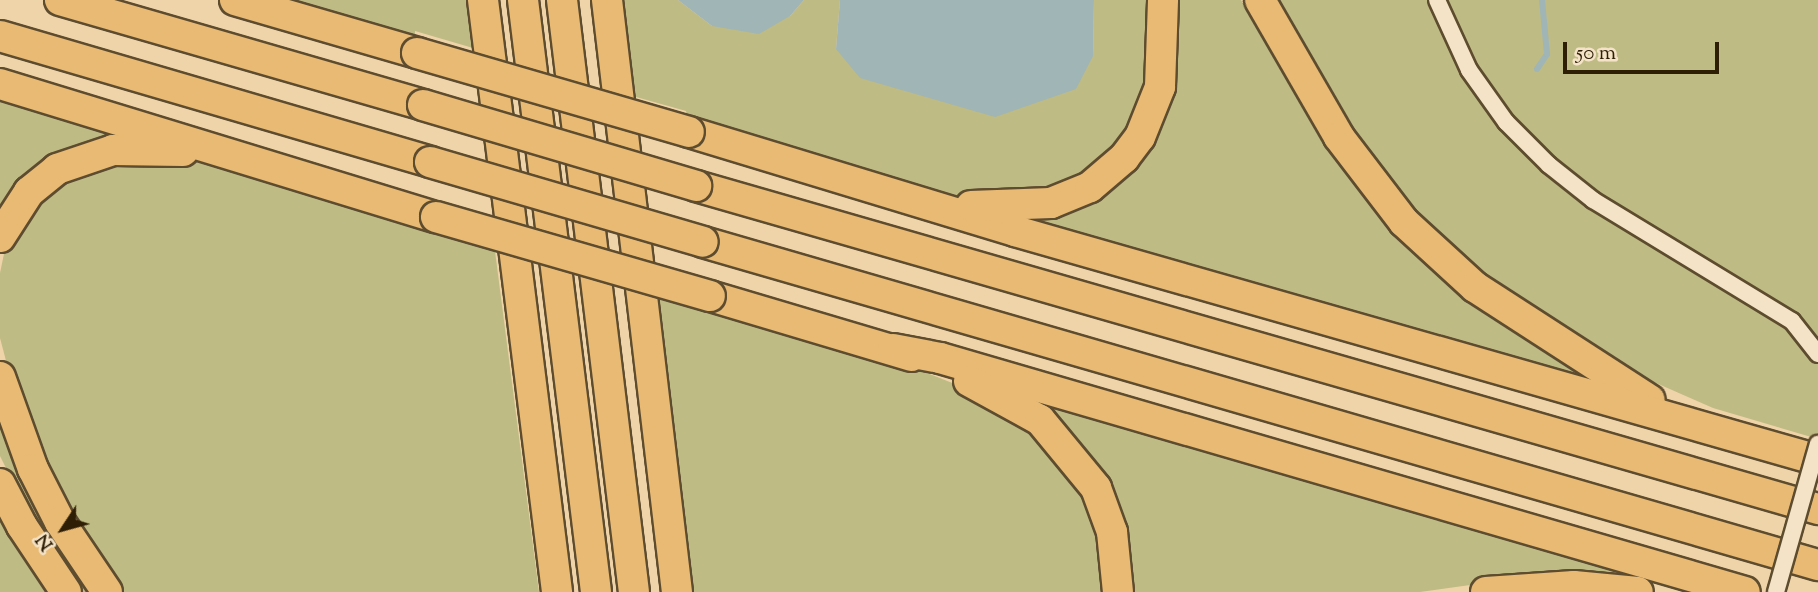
<!DOCTYPE html>
<html>
<head>
<meta charset="utf-8">
<style>
	body { margin:0 }
	#map { position:relative; width:1818px; height:592px; overflow:hidden; background:#f0d4a9; font-family:"Sorts Mill Goudy",serif }
	div>[style] { position:absolute }
	.green>* { inset:0; background:#bfbb84 }
	.water>* { inset:0; background:#a0b5b5 }
	.stream>* { height:6px; margin:-3px; padding:0 3px; transform-origin:3px; border-radius:3px; background:#a0b5b5 }
	.roads { filter:drop-shadow(2px 0 #5e4c2f) drop-shadow(-2px 0 #5e4c2f) drop-shadow(0 2px #5e4c2f) drop-shadow(0 -2px #5e4c2f) }
	.minor>* { height:16px; margin:-8px; padding:0 8px; transform-origin:8px; border-radius:8px; background:#f5e3c7 }
	.motorway>* { height:30px; margin:-15px; padding:0 15px; transform-origin:15px; border-radius:15px; background:#e8ba74 }
	.bridges { filter:drop-shadow(2px 0 #5e4c2f) drop-shadow(-2px 0 #5e4c2f) drop-shadow(0 2px #5e4c2f) drop-shadow(0 -2px #5e4c2f) }
	.minor-bridge>* { height:16px; margin:-8px; padding:0 8px; transform-origin:8px; border-radius:8px; background:#f5e3c7 }
	.motorway-bridge>* { height:30px; margin:-15px; padding:0 15px; transform-origin:15px; border-radius:15px; background:#e8ba74 }
	span { translate:-50% -50%; white-space:nowrap; text-align:center; line-height:1.15; -webkit-text-stroke:6px #f5e3c7; paint-order:stroke }
	.north { position:absolute; left:28px; top:494px; width:70px; height:70px; -webkit-text-stroke:5px #f5e3c7; paint-order:stroke; rotate:234deg; font-size:19px; font-weight:700; line-height:28px; text-align:center; color:#2e1e06 }
	.north::after { content:''; display:block; margin:auto; width:24px; height:32px; background:#2e1e06; clip-path:polygon(50% 0,100% 100%,50% 72%,0 100%) }
	.scale { position:absolute; left:1563px; top:42px; width:156px; height:32px; box-sizing:border-box; border:4px solid #2e1e06; border-top:0; padding-left:9px; font-size:21px; line-height:24px; white-space:nowrap; color:#2e1e06; -webkit-text-stroke:5px #f5e3c7; paint-order:stroke }
</style>
</head>
<body>
<div id="map">
	<div class="green">
		<i style="clip-path:polygon(273px 0,466px 0,473px 48px,415px 31px,415px 37px)"></i>
		<i style="clip-path:polygon(618px 0,678px 0,712px 26px,790px 16px,804px 0,840px 0,836px 49px,1093px 56px,1094px 0,1152px 0,1144px 113px,1127px 142px,1061px 192px,965px 198px,687px 117px,686px 111px,629px 95px)"></i>
		<i style="clip-path:polygon(1172px 0,1241px 0,1324px 145px,1402px 240px,1488px 315px,1610px 392px,1018px 220px,1041px 218px,1117px 178px)"></i>
		<i style="clip-path:polygon(1273px 0,1818px 0,1818px 439px,1713px 408px,1615px 365px,1520px 305px,1455px 252px,1396px 193px,1351px 136px)"></i>
		<i style="clip-path:polygon(0 95px,145px 137px,0 213px)"></i>
		<i style="clip-path:polygon(172px 155px,226px 168px,495px 251px,539px 592px,118px 592px,98px 566px,20px 414px,0 338px,0 273px,5px 249px,35px 200px,93px 162px)"></i>
		<i style="clip-path:polygon(654px 298px,922px 371px,970px 390px,1047px 440px,1087px 495px,1101px 532px,1108px 592px,693px 592px)"></i>
		<i style="clip-path:polygon(1016px 391px,1644px 572px,1556px 573px,1420px 592px,1127px 592px,1120px 531px)"></i>
		<i style="clip-path:polygon(0 422px,25px 481px,93px 592px,80px 592px,69px 576px,10px 476px,0 456px)"></i>
		<i style="clip-path:polygon(0 512px,50px 592px,0 592px)"></i>
	</div>
	<div class="water">
		<i style="clip-path:polygon(678px 0,804px 0,790px 16px,759px 34px,712px 26px)"></i>
		<i style="clip-path:polygon(840px 0,1094px 0,1093px 56px,1076px 89px,995px 117px,860px 78px,836px 49px)"></i>
	</div>
	<div class="stream">
		<i style="left:1537px;top:69px;width:18px;rotate:-56deg"></i>
		<i style="left:1547px;top:54px;width:54px;rotate:-95.3deg"></i>
	</div>
	<div class="roads">
		<div class="minor">
			<i style="left:1437px;top:0;width:77px;rotate:65.4deg"></i>
			<i style="left:1469px;top:70px;width:64px;rotate:54.6deg"></i>
			<i style="left:1506px;top:122px;width:61px;rotate:45deg"></i>
			<i style="left:1549px;top:165px;width:56px;rotate:38.5deg"></i>
			<i style="left:1593px;top:200px;width:233px;rotate:31.3deg"></i>
			<i style="left:1792px;top:321px;width:42px;rotate:51.8deg"></i>
		</div>
		<div class="motorway">
			<i style="left:60px;top:0;width:378px;rotate:16.1deg"></i>
			<i style="left:235px;top:0;width:190px;rotate:16.2deg"></i>
			<i style="left:483px;top:0;width:597px;rotate:82.87deg"></i>
			<i style="left:523px;top:0;width:596px;rotate:82.97deg"></i>
			<i style="left:562px;top:0;width:596px;rotate:83.07deg"></i>
			<i style="left:607px;top:0;width:596px;rotate:83.26deg"></i>
			<i style="left:1260px;top:0;width:158px;rotate:60deg"></i>
			<i style="left:1339px;top:137px;width:107px;rotate:52.6deg"></i>
			<i style="left:1404px;top:222px;width:96px;rotate:42.5deg"></i>
			<i style="left:1475px;top:287px;width:208px;rotate:32.9deg"></i>
			<i style="left:0;top:36px;width:448px;rotate:16.3deg"></i>
			<i style="left:0;top:84px;width:456px;rotate:17deg"></i>
			<i style="left:689px;top:132px;width:341px;rotate:16.9deg"></i>
			<i style="left:1015px;top:231px;width:835px;rotate:15.92deg"></i>
			<i style="left:696px;top:186px;width:1168px;rotate:16.06deg"></i>
			<i style="left:971px;top:206px;width:80px;rotate:-2.1deg"></i>
			<i style="left:1051px;top:203px;width:42px;rotate:-22.3deg"></i>
			<i style="left:1090px;top:187px;width:45px;rotate:-40.5deg"></i>
			<i style="left:1124px;top:158px;width:26px;rotate:-53deg"></i>
			<i style="left:1140px;top:137px;width:54px;rotate:-68.2deg"></i>
			<i style="left:1160px;top:87px;width:87px;rotate:-88deg"></i>
			<i style="left:0;top:237px;width:54px;rotate:-57.2deg"></i>
			<i style="left:29px;top:192px;width:36px;rotate:-39deg"></i>
			<i style="left:57px;top:169px;width:59px;rotate:-18.7deg"></i>
			<i style="left:113px;top:150px;width:70px;rotate:0.8deg"></i>
			<i style="left:703px;top:242px;width:1161px;rotate:16.16deg"></i>
			<i style="left:710px;top:296px;width:210px;rotate:16.6deg"></i>
			<i style="left:893px;top:349px;width:48px;rotate:10.8deg"></i>
			<i style="left:940px;top:358px;width:838px;rotate:16.21deg"></i>
			<i style="left:0;top:377px;width:98px;rotate:70.3deg"></i>
			<i style="left:33px;top:469px;width:59px;rotate:63deg"></i>
			<i style="left:60px;top:522px;width:84px;rotate:56.1deg"></i>
			<i style="left:969px;top:381px;width:81px;rotate:28.8deg"></i>
			<i style="left:1040px;top:420px;width:88px;rotate:50.5deg"></i>
			<i style="left:1096px;top:488px;width:47px;rotate:70deg"></i>
			<i style="left:1112px;top:532px;width:60px;rotate:84.3deg"></i>
			<i style="left:0;top:484px;width:47px;rotate:62.4deg"></i>
			<i style="left:22px;top:526px;width:79px;rotate:56.3deg"></i>
			<i style="left:1486px;top:592px;width:88px;rotate:-3.9deg"></i>
			<i style="left:1574px;top:586px;width:64px;rotate:5.4deg"></i>
		</div>
	</div>
	<div class="bridges">
		<div class="minor-bridge">
			<i style="left:1776px;top:592px;width:154px;rotate:-74.2deg"></i>
		</div>
		<div class="motorway-bridge">
			<i style="left:417px;top:53px;width:283px;rotate:16.2deg"></i>
			<i style="left:423px;top:105px;width:285px;rotate:16.5deg"></i>
			<i style="left:430px;top:162px;width:284px;rotate:16.3deg"></i>
			<i style="left:436px;top:217px;width:285px;rotate:16.1deg"></i>
		</div>
	</div>
	<div class="north">N</div>
	<div class="scale">50 m</div>
</div>
</body>
</html>
